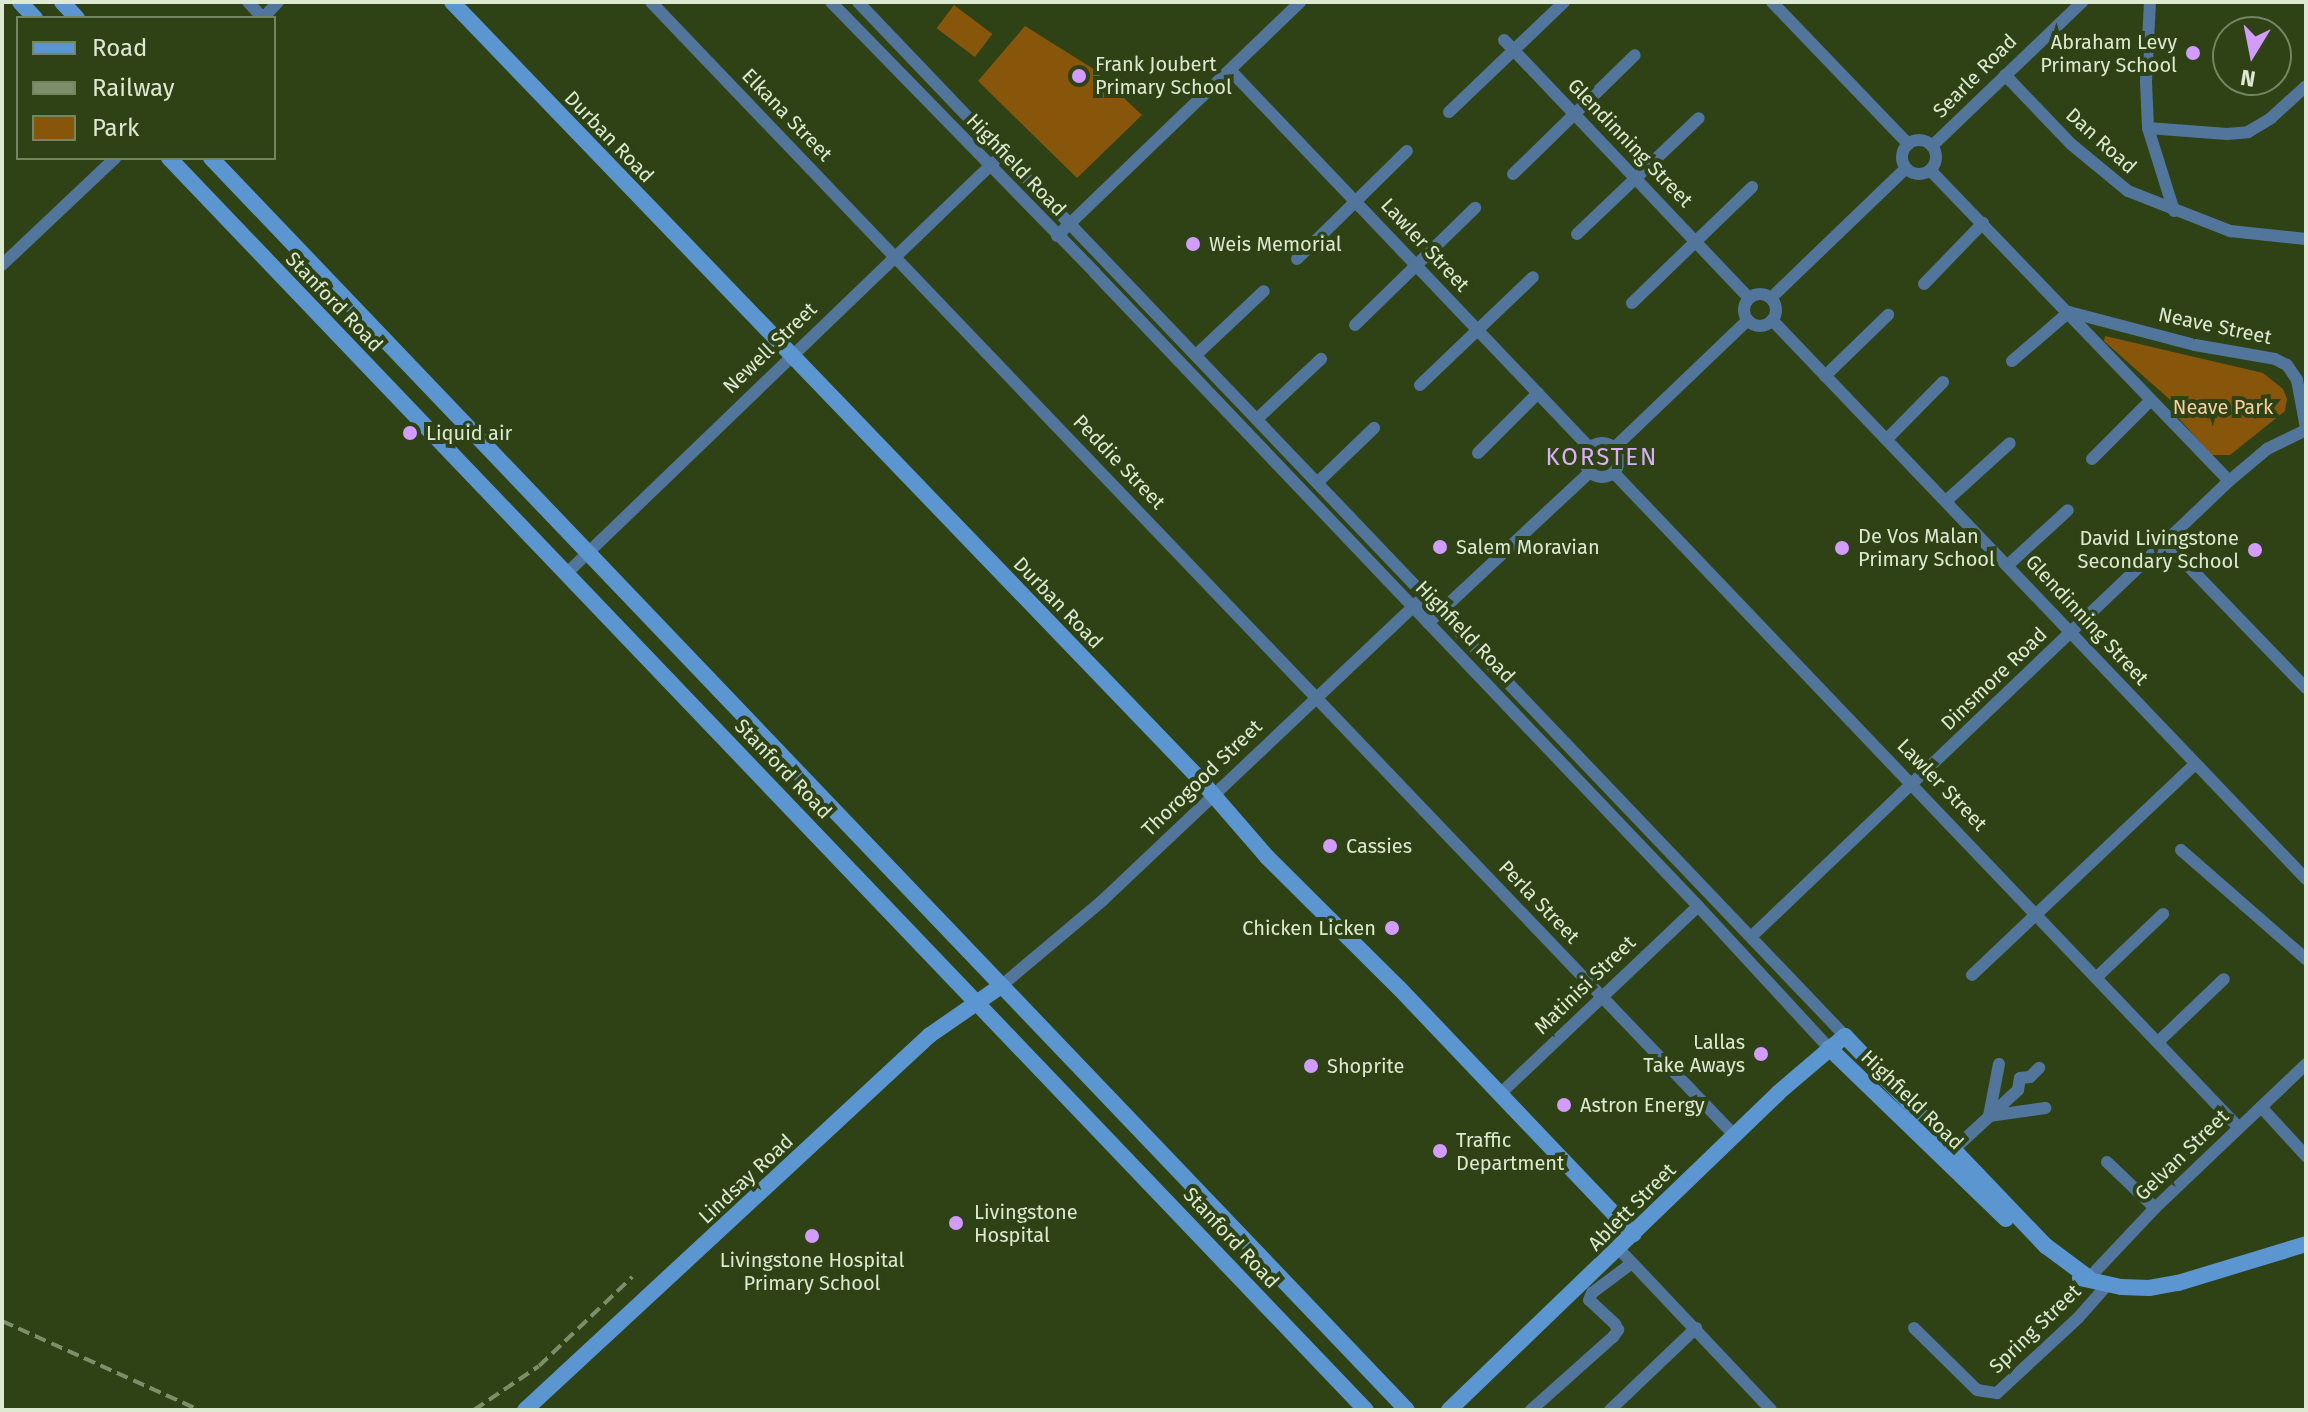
<!DOCTYPE html>
<html>
<head>
<meta charset="utf-8">
<style>
	body { margin:0 }
	#map { position:relative; width:2308px; height:1412px; overflow:hidden; background:#2e4216; font-family:"Fira Sans",sans-serif }
	div>[style] { position:absolute }
	.green>* { inset:0; background:#88560b; transform-origin:0 0 }
	.street>* { height:12px; margin:-6px; padding:0 6px; transform-origin:6px; border-radius:6px; background:#52769b }
	.street>.ring { margin:-6px; padding:0; box-sizing:content-box; background:none; border:12px solid #52769b; border-radius:50% }
	.secondary>* { height:16px; margin:-8px; padding:0 8px; transform-origin:8px; border-radius:8px; background:#5b96d1 }
	.rail>* { height:4px; margin-top:-2px; transform-origin:0; background:repeating-linear-gradient(90deg,#7d8e6b 0 12px,transparent 0 18px) }
	.dots>* { width:22px; height:22px; translate:-50% -50%; box-sizing:border-box; border:4px solid #2e4216; border-radius:50% }
	span { translate:-50% -50%; white-space:nowrap; text-align:center; line-height:1.15; -webkit-text-stroke:8px #2e4216; paint-order:stroke }
	.poi-label { font-size:20px; color:#ddead1 }
	.right { translate:-100% -50%; text-align:right }
	.left { translate:0 -50%; text-align:left }
	.street-label { font-size:20px; color:#ddead1 }
	.park-label { font-size:20px; color:#f8cfa2 }
	.quarter-label { font-size:24px; color:#d7b1f4; letter-spacing:2px }
	.frame { position:absolute; inset:0; border:4px solid #ddead1; pointer-events:none }
	.legend { position:absolute; left:16px; top:16px; width:260px; height:144px; box-sizing:border-box; background:#2e4216; border:2px solid #748561; margin:0; padding:10px 14px; list-style:none; font-size:24px; color:#ddead1 }
	.legend li { display:flex; align-items:center; gap:16px; height:40px }
	.legend b { width:40px; border:2px solid #748561 }
	.north { position:absolute; left:2212px; top:16px; width:80px; height:80px; box-sizing:border-box; background:#2e4216; border:2px solid #748561; border-radius:50%; rotate:190deg; font-size:22px; font-weight:700; line-height:32px; text-align:center; color:#ddead1 }
	.north::after { content:''; display:block; margin:auto; width:28px; height:36px; background:#d39cfc; clip-path:polygon(50% 0,100% 100%,50% 72%,0 100%) }
</style>
</head>
<body>
<div id="map">
	<div class="green">
		<i style="left:954px;top:5px;width:48px;height:29px;rotate:37deg"></i>
		<i style="clip-path:polygon(1025px 26px,1092px 68px,1142px 115px,1077px 178px,978px 81px)"></i>
		<i style="clip-path:polygon(2105px 336px,2263px 373px,2283px 389px,2287px 399px,2285px 411px,2230px 455px,2211px 455px,2177px 416px,2176px 405px,2104px 341px)"></i>
	</div>
	<div class="street">
		<i style="left:248px;top:2px;width:22px;rotate:47deg"></i>
		<i style="left:651px;top:2px;width:1567px;rotate:46.29deg"></i>
		<i style="left:831px;top:2px;width:378px;rotate:45.7deg"></i>
		<i style="left:1095px;top:273px;width:874px;rotate:46.39deg"></i>
		<i style="left:1698px;top:906px;width:193px;rotate:47.3deg"></i>
		<i style="left:858px;top:2px;width:1429px;rotate:46.33deg"></i>
		<i style="left:1772px;top:2px;width:197px;rotate:46.2deg"></i>
		<i style="left:2150px;top:2px;width:80px;rotate:92.9deg"></i>
		<i style="left:2146px;top:82px;width:46px;rotate:87.5deg"></i>
		<i style="left:2148px;top:128px;width:87px;rotate:72.6deg"></i>
		<i style="left:263px;top:18px;width:22px;rotate:-47deg"></i>
		<i style="left:1504px;top:40px;width:356px;rotate:46.5deg"></i>
		<i style="left:1230px;top:70px;width:522px;rotate:46.4deg"></i>
		<i style="left:2005px;top:75px;width:95px;rotate:46.3deg"></i>
		<i style="left:2071px;top:144px;width:74px;rotate:39.5deg"></i>
		<i style="left:2128px;top:191px;width:110px;rotate:21.4deg"></i>
		<i style="left:2230px;top:231px;width:76px;rotate:6deg"></i>
		<i style="left:1449px;top:112px;width:159px;rotate:-43.7deg"></i>
		<i style="left:2148px;top:128px;width:79px;rotate:4.3deg"></i>
		<i style="left:2227px;top:134px;width:21px;rotate:-5deg"></i>
		<i style="left:2248px;top:132px;width:27px;rotate:-31deg"></i>
		<i style="left:2271px;top:118px;width:47px;rotate:-42.4deg"></i>
		<i class="ring" style="left:1902px;top:140px;width:22px;height:22px"></i>
		<i style="left:1932px;top:146px;width:208px;rotate:-43.8deg"></i>
		<i style="left:1930px;top:170px;width:431px;rotate:46.1deg"></i>
		<i style="left:1513px;top:174px;width:170px;rotate:-44.3deg"></i>
		<i style="left:1577px;top:234px;width:168px;rotate:-43.6deg"></i>
		<i style="left:1057px;top:236px;width:337px;rotate:-43.9deg"></i>
		<i style="left:1297px;top:259px;width:154px;rotate:-44.5deg"></i>
		<i style="left:2px;top:265px;width:156px;rotate:-43.4deg"></i>
		<i style="left:1924px;top:284px;width:85px;rotate:-46deg"></i>
		<i class="ring" style="left:1744px;top:294px;width:20px;height:20px"></i>
		<i style="left:1771px;top:298px;width:187px;rotate:-43.9deg"></i>
		<i style="left:1632px;top:303px;width:167px;rotate:-44deg"></i>
		<i style="left:1772px;top:320px;width:773px;rotate:46.31deg"></i>
		<i style="left:1355px;top:325px;width:168px;rotate:-44.3deg"></i>
		<i style="left:1196px;top:355px;width:93px;rotate:-43.3deg"></i>
		<i style="left:2012px;top:361px;width:75px;rotate:-40.7deg"></i>
		<i style="left:2069px;top:312px;width:130px;rotate:14.7deg"></i>
		<i style="left:2195px;top:345px;width:81px;rotate:9.9deg"></i>
		<i style="left:2275px;top:359px;width:13px;rotate:27deg"></i>
		<i style="left:2287px;top:365px;width:18px;rotate:56deg"></i>
		<i style="left:2297px;top:380px;width:49px;rotate:79.4deg"></i>
		<i style="left:1825px;top:376px;width:88px;rotate:-44.1deg"></i>
		<i style="left:1420px;top:385px;width:156px;rotate:-43.7deg"></i>
		<i style="left:1257px;top:419px;width:88px;rotate:-43.2deg"></i>
		<i style="left:1887px;top:439px;width:80px;rotate:-45.5deg"></i>
		<i class="ring" style="left:1585px;top:443px;width:22px;height:22px"></i>
		<i style="left:1614px;top:448px;width:185px;rotate:-43.7deg"></i>
		<i style="left:1478px;top:453px;width:85px;rotate:-45deg"></i>
		<i style="left:2092px;top:459px;width:83px;rotate:-45deg"></i>
		<i style="left:1614px;top:473px;width:905px;rotate:46.34deg"></i>
		<i style="left:1318px;top:482px;width:78px;rotate:-44deg"></i>
		<i style="left:1946px;top:501px;width:86px;rotate:-42.2deg"></i>
		<i style="left:2166px;top:543px;width:202px;rotate:46deg"></i>
		<i style="left:2008px;top:565px;width:81px;rotate:-42.5deg"></i>
		<i style="left:567px;top:573px;width:593px;rotate:-43.91deg"></i>
		<i style="left:1428px;top:623px;width:221px;rotate:-43deg"></i>
		<i style="left:2181px;top:850px;width:166px;rotate:41.1deg"></i>
		<i style="left:1752px;top:936px;width:659px;rotate:-43.65deg"></i>
		<i style="left:2229px;top:481px;width:50px;rotate:-40.1deg"></i>
		<i style="left:2267px;top:449px;width:43px;rotate:-26deg"></i>
		<i style="left:1972px;top:975px;width:307px;rotate:-43.4deg"></i>
		<i style="left:2098px;top:976px;width:90px;rotate:-43.6deg"></i>
		<i style="left:1001px;top:986px;width:133px;rotate:-40.1deg"></i>
		<i style="left:1103px;top:900px;width:434px;rotate:-43.4deg"></i>
		<i style="left:2158px;top:1042px;width:91px;rotate:-43.7deg"></i>
		<i style="left:1999px;top:1064px;width:53px;rotate:100.9deg"></i>
		<i style="left:1989px;top:1116px;width:57px;rotate:-8.1deg"></i>
		<i style="left:1500px;top:1094px;width:273px;rotate:-43.5deg"></i>
		<i style="left:2261px;top:1107px;width:67px;rotate:47.4deg"></i>
		<i style="left:1954px;top:1149px;width:87px;rotate:-42.7deg"></i>
		<i style="left:2018px;top:1090px;width:12px;rotate:-81deg"></i>
		<i style="left:2020px;top:1078px;width:10px;rotate:-6deg"></i>
		<i style="left:2030px;top:1077px;width:13px;rotate:-45deg"></i>
		<i style="left:2107px;top:1162px;width:66px;rotate:43.8deg"></i>
		<i style="left:1619px;top:1249px;width:221px;rotate:46.6deg"></i>
		<i style="left:2089px;top:1278px;width:96px;rotate:-46.7deg"></i>
		<i style="left:2155px;top:1208px;width:209px;rotate:-43.6deg"></i>
		<i style="left:1914px;top:1328px;width:88px;rotate:44.5deg"></i>
		<i style="left:1977px;top:1390px;width:20px;rotate:9deg"></i>
		<i style="left:1997px;top:1393px;width:110px;rotate:-42.8deg"></i>
		<i style="left:2078px;top:1318px;width:45px;rotate:-48.6deg"></i>
		<i style="left:1531px;top:1410px;width:110px;rotate:-41.7deg"></i>
		<i style="left:1613px;top:1337px;width:9px;rotate:-54deg"></i>
		<i style="left:1618px;top:1330px;width:7px;rotate:-117deg"></i>
		<i style="left:1615px;top:1324px;width:35px;rotate:-137deg"></i>
		<i style="left:1589px;top:1300px;width:8px;rotate:-67deg"></i>
		<i style="left:1592px;top:1293px;width:50px;rotate:-36.9deg"></i>
		<i style="left:1610px;top:1410px;width:119px;rotate:-43.6deg"></i>
	</div>
	<div class="secondary">
		<i style="left:20px;top:2px;width:22px;rotate:47deg"></i>
		<i style="left:62px;top:2px;width:22px;rotate:47deg"></i>
		<i style="left:452px;top:2px;width:1073px;rotate:46.1deg"></i>
		<i style="left:1196px;top:775px;width:108px;rotate:49.1deg"></i>
		<i style="left:1267px;top:857px;width:186px;rotate:44.8deg"></i>
		<i style="left:1399px;top:988px;width:340px;rotate:46.4deg"></i>
		<i style="left:169px;top:158px;width:1732px;rotate:46.29deg"></i>
		<i style="left:211px;top:158px;width:1731px;rotate:46.31deg"></i>
		<i style="left:1829px;top:1048px;width:246px;rotate:44deg"></i>
		<i style="left:2080px;top:1278px;width:42px;rotate:12.4deg"></i>
		<i style="left:2121px;top:1287px;width:28px;rotate:2deg"></i>
		<i style="left:2149px;top:1288px;width:29px;rotate:-10deg"></i>
		<i style="left:2178px;top:1283px;width:134px;rotate:-16.9deg"></i>
		<i style="left:525px;top:1410px;width:552px;rotate:-42.8deg"></i>
		<i style="left:930px;top:1035px;width:86px;rotate:-34.6deg"></i>
		<i style="left:1449px;top:1410px;width:457px;rotate:-43.9deg"></i>
		<i style="left:1778px;top:1093px;width:88px;rotate:-40.4deg"></i>
		<i style="left:1845px;top:1036px;width:291px;rotate:46.3deg"></i>
		<i style="left:2046px;top:1246px;width:54px;rotate:36.7deg"></i>
	</div>
	<div class="rail">
		<i style="left:2px;top:1321px;width:216px;rotate:24.3deg"></i>
		<i style="left:474px;top:1410px;width:78px;rotate:-34.1deg"></i>
		<i style="left:539px;top:1366px;width:129px;rotate:-43.7deg"></i>
	</div>
	<div class="dots">
		<i style="left:2193px;top:53px;background:#d39cfc"></i>
		<i style="left:1079px;top:76px;background:#d39cfc"></i>
		<i style="left:1193px;top:244px;background:#d39cfc"></i>
		<i style="left:410px;top:433px;background:#d39cfc"></i>
		<i style="left:1440px;top:547px;background:#d39cfc"></i>
		<i style="left:1842px;top:548px;background:#d39cfc"></i>
		<i style="left:2255px;top:550px;background:#d39cfc"></i>
		<i style="left:1330px;top:846px;background:#d39cfc"></i>
		<i style="left:1392px;top:928px;background:#d39cfc"></i>
		<i style="left:1761px;top:1054px;background:#d39cfc"></i>
		<i style="left:1311px;top:1066px;background:#d39cfc"></i>
		<i style="left:1564px;top:1105px;background:#d39cfc"></i>
		<i style="left:1440px;top:1151px;background:#d39cfc"></i>
		<i style="left:956px;top:1223px;background:#d39cfc"></i>
		<i style="left:812px;top:1236px;background:#d39cfc"></i>
	</div>
	<div class="poi-label">
		<span class="right" style="left:2177px;top:54px">Abraham Levy<br>Primary School</span>
		<span class="left" style="left:1095px;top:76px">Frank Joubert<br>Primary School</span>
		<span class="left" style="left:1209px;top:244px">Weis Memorial</span>
		<span class="left" style="left:426px;top:433px">Liquid air</span>
		<span class="left" style="left:1858px;top:548px">De Vos Malan<br>Primary School</span>
		<span class="right" style="left:2239px;top:550px">David Livingstone<br>Secondary School</span>
		<span class="left" style="left:1456px;top:547px">Salem Moravian</span>
		<span class="left" style="left:1346px;top:846px">Cassies</span>
		<span class="right" style="left:1376px;top:928px">Chicken Licken</span>
		<span class="right" style="left:1745px;top:1054px">Lallas<br>Take Aways</span>
		<span class="left" style="left:1327px;top:1066px">Shoprite</span>
		<span class="left" style="left:1580px;top:1105px">Astron Energy</span>
		<span class="left" style="left:1456px;top:1152px">Traffic<br>Department</span>
		<span class="left" style="left:974px;top:1224px">Livingstone<br>Hospital</span>
		<span style="left:812px;top:1272px">Livingstone Hospital<br>Primary School</span>
	</div>
	<div class="street-label">
		<span style="left:1975px;top:76px;rotate:-45deg">Searle Road</span>
		<span style="left:787px;top:115px;rotate:46deg">Elkana Street</span>
		<span style="left:609px;top:137px;rotate:46deg">Durban Road</span>
		<span style="left:2101px;top:141px;rotate:42deg">Dan Road</span>
		<span style="left:1630px;top:143px;rotate:46deg">Glendinning Street</span>
		<span style="left:1016px;top:165px;rotate:46deg">Highfield Road</span>
		<span style="left:1425px;top:245px;rotate:47deg">Lawler Street</span>
		<span style="left:334px;top:302px;rotate:46deg">Stanford Road</span>
		<span style="left:2215px;top:326px;rotate:12deg">Neave Street</span>
		<span style="left:770px;top:348px;rotate:-44deg">Newell Street</span>
		<span style="left:1119px;top:462px;rotate:46deg">Peddie Street</span>
		<span style="left:1058px;top:603px;rotate:46deg">Durban Road</span>
		<span style="left:2087px;top:620px;rotate:47deg">Glendinning Street</span>
		<span style="left:1465px;top:632px;rotate:46deg">Highfield Road</span>
		<span style="left:1994px;top:679px;rotate:-44deg">Dinsmore Road</span>
		<span style="left:783px;top:769px;rotate:46deg">Stanford Road</span>
		<span style="left:1202px;top:778px;rotate:-44deg">Thorogood Street</span>
		<span style="left:1942px;top:785px;rotate:46deg">Lawler Street</span>
		<span style="left:1539px;top:902px;rotate:46deg">Perla Street</span>
		<span style="left:1585px;top:985px;rotate:-44deg">Matinisi Street</span>
		<span style="left:1912px;top:1100px;rotate:44deg">Highfield Road</span>
		<span style="left:2182px;top:1155px;rotate:-44deg">Gelvan Street</span>
		<span style="left:746px;top:1179px;rotate:-43deg">Lindsay Road</span>
		<span style="left:1632px;top:1207px;rotate:-45deg">Ablett Street</span>
		<span style="left:1231px;top:1238px;rotate:47deg">Stanford Road</span>
		<span style="left:2035px;top:1329px;rotate:-44deg">Spring Street</span>
	</div>
	<div class="park-label">
		<span style="left:2223px;top:407px">Neave Park</span>
	</div>
	<div class="quarter-label">
		<span style="left:1602px;top:458px">KORSTEN</span>
	</div>
	<div class="frame"></div>
	<ul class="legend">
	<li><b style="height:10px;background:#5b96d1"></b>Road</li>
	<li><b style="height:10px;background:#7d8e6b"></b>Railway</li>
	<li><b style="height:22px;background:#88560b"></b>Park</li>
	</ul>
	<div class="north">N</div>
</div>
</body>
</html>
